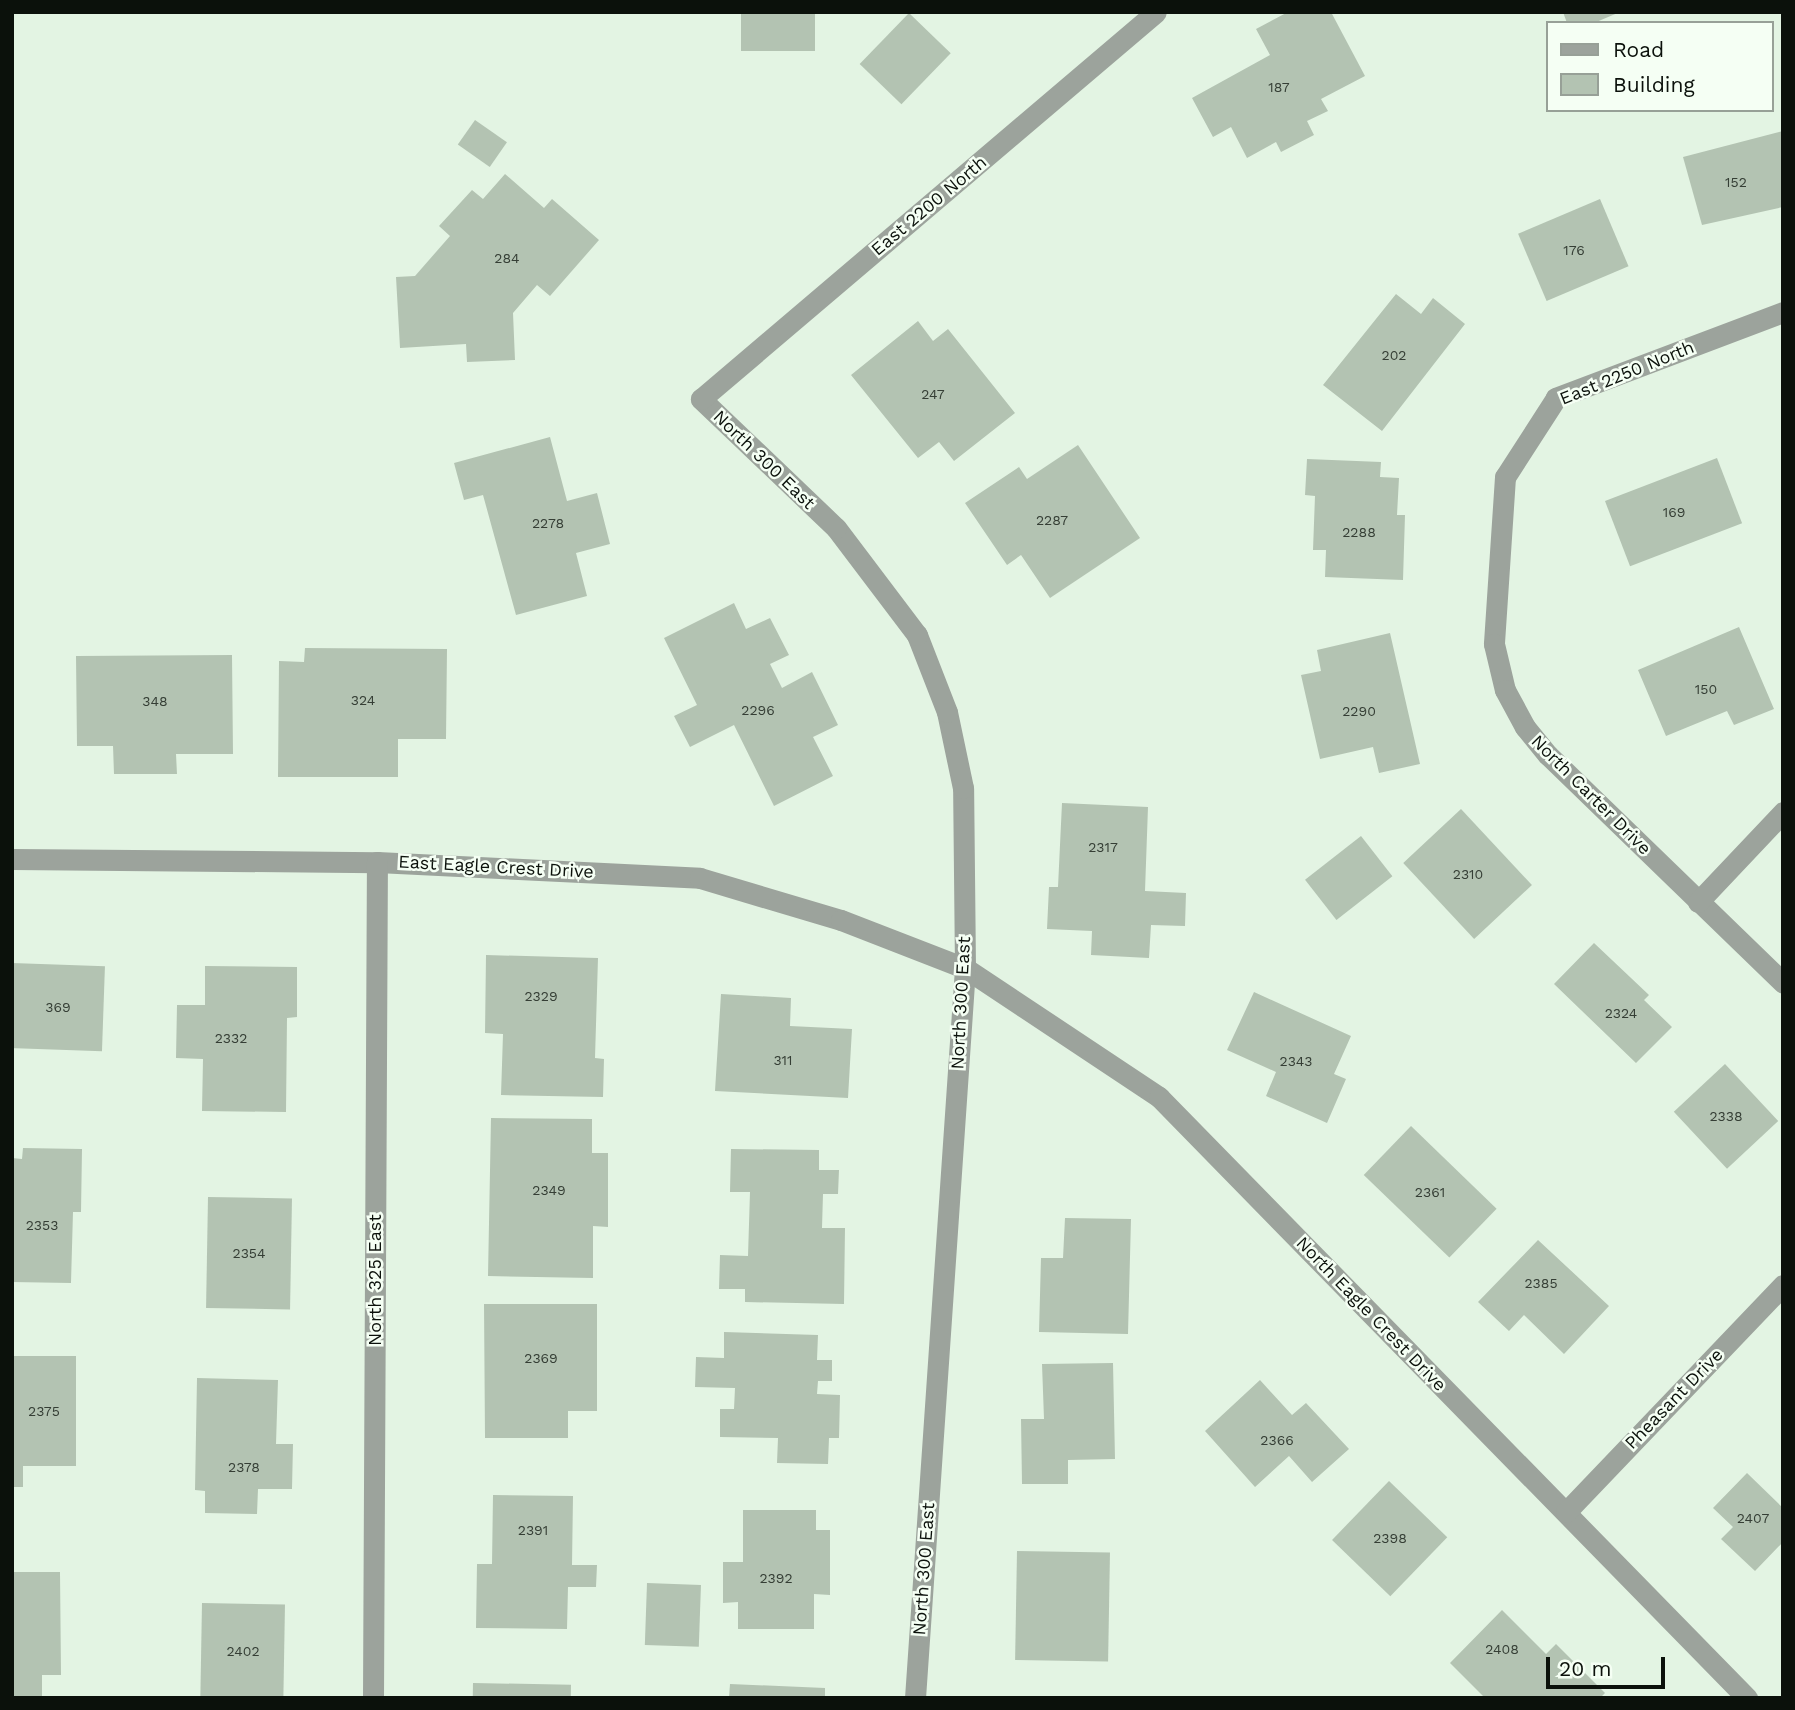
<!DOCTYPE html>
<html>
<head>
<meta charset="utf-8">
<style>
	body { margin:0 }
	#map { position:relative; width:1795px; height:1710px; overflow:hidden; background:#e3f4e3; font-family:"Work Sans",sans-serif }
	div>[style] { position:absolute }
	.building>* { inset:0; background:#b3c3b2; transform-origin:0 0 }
	.minor>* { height:21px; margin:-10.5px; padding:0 10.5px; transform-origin:10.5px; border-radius:10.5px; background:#9ca39c }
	span { translate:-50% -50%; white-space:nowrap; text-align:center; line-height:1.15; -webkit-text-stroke:5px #f5fff4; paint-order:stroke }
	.number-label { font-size:14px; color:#353e35 }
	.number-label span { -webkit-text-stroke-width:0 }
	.street-label { font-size:18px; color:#0b110b }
	.frame { position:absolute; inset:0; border:14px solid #0b110b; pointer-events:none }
	.legend { position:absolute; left:1546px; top:21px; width:228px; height:91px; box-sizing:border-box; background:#f5fff4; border:2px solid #97a097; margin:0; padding:9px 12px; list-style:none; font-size:21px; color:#0b110b }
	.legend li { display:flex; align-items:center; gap:14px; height:35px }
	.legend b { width:35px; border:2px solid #97a097 }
	.scale { position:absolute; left:1546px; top:1657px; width:119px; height:32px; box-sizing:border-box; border:4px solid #0b110b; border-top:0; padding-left:9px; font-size:21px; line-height:24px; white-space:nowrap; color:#0b110b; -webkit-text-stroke:5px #f5fff4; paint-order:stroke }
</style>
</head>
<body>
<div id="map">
	<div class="building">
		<i style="left:741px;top:12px;width:74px;height:39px"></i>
		<i style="clip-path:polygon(1288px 12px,1331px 12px,1365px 76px,1321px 99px,1328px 111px,1307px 121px,1314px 135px,1281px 152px,1276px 142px,1247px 158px,1231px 127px,1213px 137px,1192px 98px,1270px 55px,1256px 29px)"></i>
		<i style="clip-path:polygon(1563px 12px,1620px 12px,1594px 23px,1567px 23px)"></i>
		<i style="left:909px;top:13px;width:58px;height:71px;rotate:44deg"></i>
		<i style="left:475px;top:120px;width:39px;height:30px;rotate:35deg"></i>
		<i style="clip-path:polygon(1783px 131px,1783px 207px,1702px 225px,1683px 157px)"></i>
		<i style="clip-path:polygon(505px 174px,544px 208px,552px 199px,599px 240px,550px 296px,537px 285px,513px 313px,515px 360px,467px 362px,466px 344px,400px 348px,396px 277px,415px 276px,450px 236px,439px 226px,472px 190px,483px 199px)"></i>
		<i style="left:1600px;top:199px;width:73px;height:89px;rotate:67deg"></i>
		<i style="clip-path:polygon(1396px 294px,1421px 314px,1433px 298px,1465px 324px,1382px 431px,1323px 385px)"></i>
		<i style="clip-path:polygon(918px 321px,933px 341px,948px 329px,1015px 413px,954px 461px,939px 442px,918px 458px,851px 375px)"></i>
		<i style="clip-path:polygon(550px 437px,567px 501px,597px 493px,610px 544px,576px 553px,587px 596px,516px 615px,483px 495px,464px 500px,454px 463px)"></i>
		<i style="clip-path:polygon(1078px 445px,1140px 538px,1050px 598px,1021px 555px,1007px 565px,965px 503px,1019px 467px,1027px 479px)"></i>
		<i style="left:1717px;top:458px;width:70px;height:120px;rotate:69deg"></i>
		<i style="clip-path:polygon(1307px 459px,1381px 462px,1380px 477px,1399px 478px,1397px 515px,1405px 515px,1403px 580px,1325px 577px,1326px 550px,1313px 550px,1315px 496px,1305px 495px)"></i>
		<i style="clip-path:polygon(734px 603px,746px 629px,770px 618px,789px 655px,770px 664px,782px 688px,812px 672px,838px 725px,813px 737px,833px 776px,774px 806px,734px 725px,690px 747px,674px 716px,697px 705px,664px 638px)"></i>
		<i style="clip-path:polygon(1739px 627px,1774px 709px,1734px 725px,1727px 711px,1666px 736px,1638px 670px)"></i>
		<i style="clip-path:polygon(1390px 633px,1420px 764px,1379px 773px,1373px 747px,1320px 759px,1301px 675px,1321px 671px,1317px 650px)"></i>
		<i style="clip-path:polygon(305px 648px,447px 649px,446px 739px,398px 739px,398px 777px,278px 777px,279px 661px,304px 662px)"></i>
		<i style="clip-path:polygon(232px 655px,233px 754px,176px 754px,177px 774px,114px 774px,113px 746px,77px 746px,76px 656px)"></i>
		<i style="clip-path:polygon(1062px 803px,1148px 807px,1145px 891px,1186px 893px,1185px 926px,1151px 925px,1149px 958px,1091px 955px,1092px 931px,1047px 929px,1049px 887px,1058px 887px)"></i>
		<i style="left:1461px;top:809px;width:104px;height:79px;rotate:47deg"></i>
		<i style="left:1361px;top:836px;width:51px;height:71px;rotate:52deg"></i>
		<i style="clip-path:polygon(1594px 943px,1649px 995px,1644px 1000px,1672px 1027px,1636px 1063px,1554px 984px)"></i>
		<i style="clip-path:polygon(486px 955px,598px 958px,595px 1058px,604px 1059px,603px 1097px,501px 1095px,503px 1034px,485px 1033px)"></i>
		<i style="left:12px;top:963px;width:93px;height:85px;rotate:2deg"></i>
		<i style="clip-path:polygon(205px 966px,297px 967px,297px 1017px,287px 1018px,286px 1112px,202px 1111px,203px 1059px,176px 1058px,177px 1005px,205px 1005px)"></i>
		<i style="clip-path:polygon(1254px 992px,1351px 1036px,1334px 1074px,1346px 1079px,1327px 1123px,1266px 1096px,1276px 1072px,1227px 1050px)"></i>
		<i style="clip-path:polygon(721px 994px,791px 998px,790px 1026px,852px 1029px,848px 1098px,715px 1091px)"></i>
		<i style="left:1725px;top:1064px;width:78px;height:70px;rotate:47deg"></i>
		<i style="clip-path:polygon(491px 1118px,592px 1119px,592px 1153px,608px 1153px,608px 1227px,593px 1226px,593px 1278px,488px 1276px)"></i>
		<i style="left:1411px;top:1126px;width:119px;height:68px;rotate:44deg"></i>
		<i style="clip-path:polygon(23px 1148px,82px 1149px,81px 1212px,73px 1212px,71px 1283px,12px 1282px,12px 1158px,22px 1159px)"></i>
		<i style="clip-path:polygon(731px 1149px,819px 1150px,819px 1170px,839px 1170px,838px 1194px,823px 1194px,822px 1228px,845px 1228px,844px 1304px,745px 1302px,745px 1289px,719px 1289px,720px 1255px,748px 1256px,750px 1192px,730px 1192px)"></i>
		<i style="left:208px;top:1197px;width:84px;height:111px;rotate:1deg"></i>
		<i style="clip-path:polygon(1065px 1218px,1131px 1219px,1128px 1334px,1039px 1332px,1041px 1258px,1063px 1258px)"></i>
		<i style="clip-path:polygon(1538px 1240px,1609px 1306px,1564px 1354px,1524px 1315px,1509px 1331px,1478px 1302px)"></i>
		<i style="clip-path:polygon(484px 1304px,597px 1304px,597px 1411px,568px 1411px,568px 1438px,485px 1438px)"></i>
		<i style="clip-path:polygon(724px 1332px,818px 1335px,817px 1360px,832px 1360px,832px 1381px,818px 1381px,817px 1394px,840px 1395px,839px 1438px,829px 1438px,828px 1464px,777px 1463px,778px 1438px,720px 1437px,720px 1409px,734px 1409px,735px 1388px,695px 1387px,696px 1357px,724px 1358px)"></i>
		<i style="clip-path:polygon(12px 1356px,76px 1356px,76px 1466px,23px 1466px,23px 1487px,12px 1487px)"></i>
		<i style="clip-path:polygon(1113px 1363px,1115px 1459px,1068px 1460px,1068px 1484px,1022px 1484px,1021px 1419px,1044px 1419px,1042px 1364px)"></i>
		<i style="clip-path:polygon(197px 1378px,278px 1380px,276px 1444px,293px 1444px,292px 1489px,258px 1489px,257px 1514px,205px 1513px,205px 1491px,195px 1490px)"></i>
		<i style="clip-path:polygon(1260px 1380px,1292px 1415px,1306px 1403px,1349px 1449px,1312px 1482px,1289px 1456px,1255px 1487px,1205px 1431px)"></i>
		<i style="clip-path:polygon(1747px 1473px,1783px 1508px,1783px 1542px,1755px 1571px,1721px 1539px,1733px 1527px,1713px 1508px)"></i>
		<i style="left:1389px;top:1481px;width:81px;height:82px;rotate:44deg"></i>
		<i style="clip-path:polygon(493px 1495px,573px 1496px,572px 1565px,597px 1565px,596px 1587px,568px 1587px,567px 1629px,476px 1628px,477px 1564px,492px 1564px)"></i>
		<i style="clip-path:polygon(743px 1510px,816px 1510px,816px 1530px,830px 1530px,830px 1595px,814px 1594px,814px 1629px,738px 1629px,738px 1602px,723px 1603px,723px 1562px,743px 1562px)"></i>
		<i style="left:1017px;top:1551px;width:93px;height:109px;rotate:1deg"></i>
		<i style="clip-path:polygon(12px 1572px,60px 1572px,61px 1675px,42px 1675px,42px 1698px,12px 1698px)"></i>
		<i style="left:647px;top:1583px;width:54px;height:62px;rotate:2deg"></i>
		<i style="left:202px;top:1603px;width:83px;height:95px;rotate:1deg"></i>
		<i style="clip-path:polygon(1502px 1610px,1546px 1654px,1556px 1644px,1605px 1693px,1600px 1698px,1485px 1698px,1450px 1663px)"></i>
		<i style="left:473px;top:1683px;width:98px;height:15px;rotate:1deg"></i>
		<i style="clip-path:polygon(730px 1684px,825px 1688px,825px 1698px,729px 1698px)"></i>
	</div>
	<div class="minor">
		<i style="left:1783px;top:312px;width:243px;rotate:159.3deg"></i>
		<i style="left:1556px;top:398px;width:94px;rotate:122.8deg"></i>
		<i style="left:1505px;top:477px;width:167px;rotate:93.8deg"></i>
		<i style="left:1494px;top:644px;width:47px;rotate:76.6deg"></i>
		<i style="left:1505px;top:690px;width:42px;rotate:61.6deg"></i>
		<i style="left:1525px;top:727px;width:36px;rotate:51deg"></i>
		<i style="left:1548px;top:755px;width:327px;rotate:44.1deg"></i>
		<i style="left:12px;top:859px;width:365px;rotate:0.5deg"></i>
		<i style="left:377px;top:862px;width:323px;rotate:2.8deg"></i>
		<i style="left:700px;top:878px;width:147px;rotate:16.6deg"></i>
		<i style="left:841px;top:920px;width:133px;rotate:21.2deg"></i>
		<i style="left:965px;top:968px;width:233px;rotate:33.6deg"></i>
		<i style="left:1159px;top:1097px;width:841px;rotate:45.63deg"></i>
		<i style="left:1698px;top:902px;width:124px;rotate:-46.6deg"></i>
		<i style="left:1566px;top:1512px;width:314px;rotate:-46.3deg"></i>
		<i style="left:373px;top:1698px;width:836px;rotate:-89.73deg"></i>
		<i style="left:915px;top:1698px;width:732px;rotate:-86.08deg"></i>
		<i style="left:965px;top:968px;width:180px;rotate:-90.6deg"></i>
		<i style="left:963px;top:788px;width:78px;rotate:-101.9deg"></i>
		<i style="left:947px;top:712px;width:83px;rotate:-111.3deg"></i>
		<i style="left:917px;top:635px;width:134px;rotate:-127.1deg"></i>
		<i style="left:836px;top:528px;width:187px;rotate:-136.3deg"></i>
		<i style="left:701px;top:399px;width:597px;rotate:-40.38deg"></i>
	</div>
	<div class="number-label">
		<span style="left:1279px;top:87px">187</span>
		<span style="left:1736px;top:182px">152</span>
		<span style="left:1574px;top:250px">176</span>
		<span style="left:507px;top:258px">284</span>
		<span style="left:1394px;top:355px">202</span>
		<span style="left:933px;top:394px">247</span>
		<span style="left:1674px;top:512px">169</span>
		<span style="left:1052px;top:520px">2287</span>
		<span style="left:548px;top:523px">2278</span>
		<span style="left:1359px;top:532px">2288</span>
		<span style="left:1706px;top:689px">150</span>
		<span style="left:363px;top:700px">324</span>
		<span style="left:155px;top:701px">348</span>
		<span style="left:758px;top:710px">2296</span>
		<span style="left:1359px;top:711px">2290</span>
		<span style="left:1103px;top:847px">2317</span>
		<span style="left:1468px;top:874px">2310</span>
		<span style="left:541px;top:996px">2329</span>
		<span style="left:58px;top:1007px">369</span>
		<span style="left:1621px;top:1013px">2324</span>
		<span style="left:231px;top:1038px">2332</span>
		<span style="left:783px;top:1060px">311</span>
		<span style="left:1296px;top:1061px">2343</span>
		<span style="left:1726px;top:1116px">2338</span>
		<span style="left:549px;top:1190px">2349</span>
		<span style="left:1430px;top:1192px">2361</span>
		<span style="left:42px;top:1225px">2353</span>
		<span style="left:249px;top:1253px">2354</span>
		<span style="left:1541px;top:1283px">2385</span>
		<span style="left:541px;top:1358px">2369</span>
		<span style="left:44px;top:1411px">2375</span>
		<span style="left:1277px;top:1440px">2366</span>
		<span style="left:244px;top:1467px">2378</span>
		<span style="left:1753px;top:1518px">2407</span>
		<span style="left:533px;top:1530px">2391</span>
		<span style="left:1390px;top:1538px">2398</span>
		<span style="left:776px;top:1578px">2392</span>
		<span style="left:1502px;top:1649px">2408</span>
		<span style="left:243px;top:1651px">2402</span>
	</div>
	<div class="street-label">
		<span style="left:929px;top:206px;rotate:-40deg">East 2200 North</span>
		<span style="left:1627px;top:373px;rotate:-22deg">East 2250 North</span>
		<span style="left:764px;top:460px;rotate:44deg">North 300 East</span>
		<span style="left:1591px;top:795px;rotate:45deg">North Carter Drive</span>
		<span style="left:496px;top:867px;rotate:3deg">East Eagle Crest Drive</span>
		<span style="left:961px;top:1003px;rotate:-87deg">North 300 East</span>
		<span style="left:375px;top:1280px;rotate:-90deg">North 325 East</span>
		<span style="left:1371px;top:1314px;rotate:46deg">North Eagle Crest Drive</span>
		<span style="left:1674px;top:1399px;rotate:-46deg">Pheasant Drive</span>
		<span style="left:924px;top:1569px;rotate:-86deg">North 300 East</span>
	</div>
	<div class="frame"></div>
	<ul class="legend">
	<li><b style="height:9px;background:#9ca39c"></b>Road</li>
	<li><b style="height:19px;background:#b3c3b2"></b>Building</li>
	</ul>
	<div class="scale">20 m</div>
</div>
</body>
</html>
